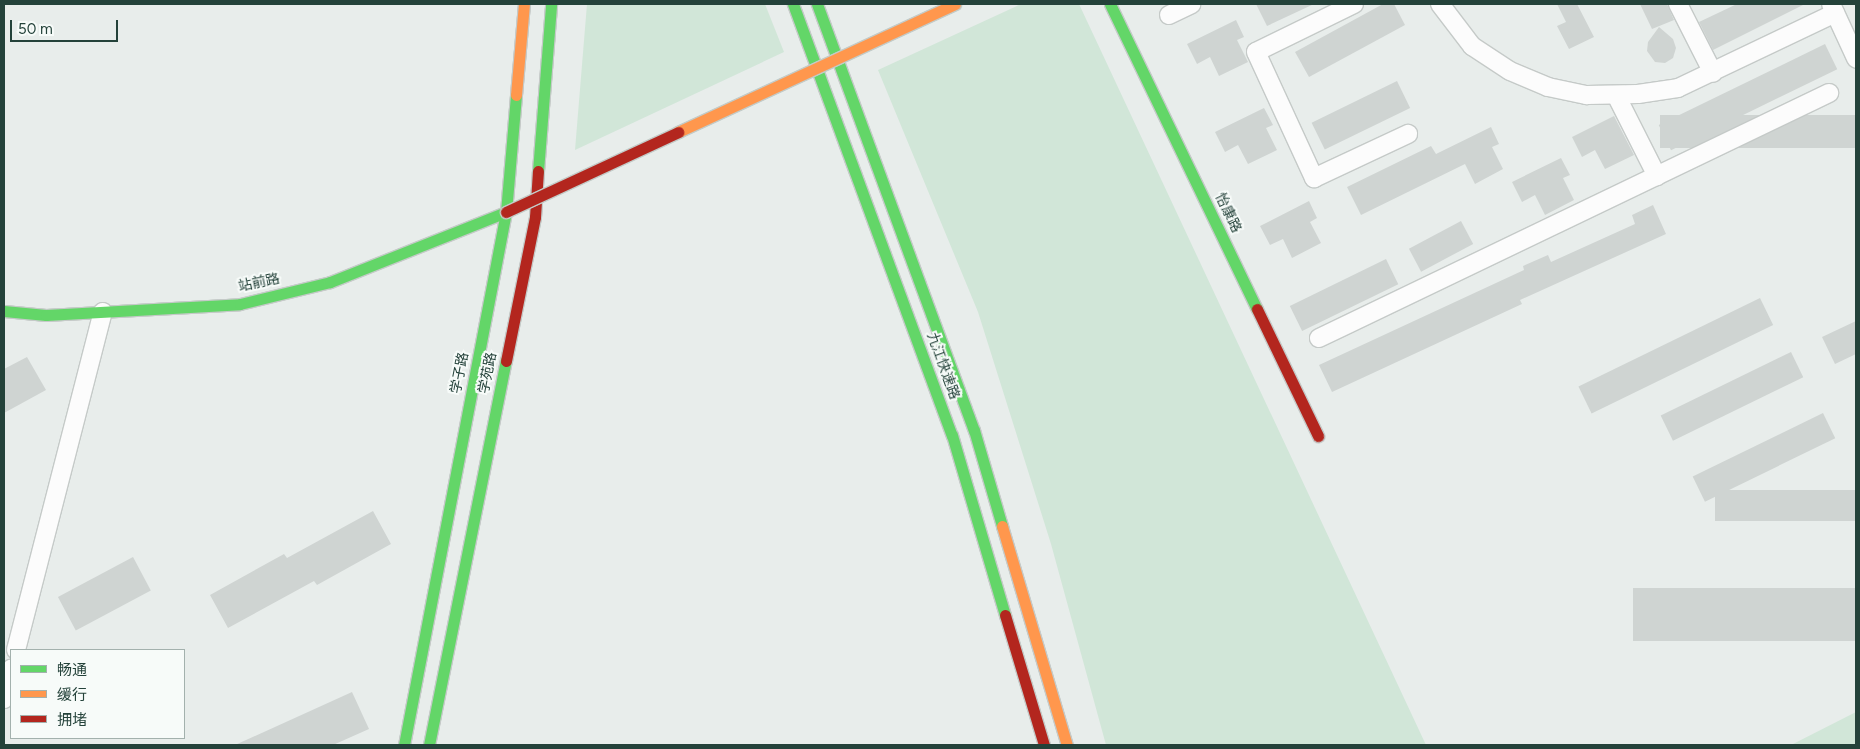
<!DOCTYPE html>
<html>
<head>
<meta charset="utf-8">
<style>
	body { margin:0 }
	#map { position:relative; width:1860px; height:749px; overflow:hidden; background:#e8edeb; font-family:Figtree,"Noto Sans SC",sans-serif }
	div>[style] { position:absolute }
	.green>* { inset:0; background:#d1e6d8 }
	.building>* { inset:0; background:#cfd4d2; transform-origin:0 0 }
	.roads { filter:drop-shadow(1px 0 #c5cac8) drop-shadow(-1px 0 #c5cac8) drop-shadow(0 1px #c5cac8) drop-shadow(0 -1px #c5cac8) }
	.street>* { height:18px; margin:-9px; padding:0 9px; transform-origin:9px; border-radius:9px; background:#fcfcfc }
	.fast>* { height:11px; margin:-5.5px; padding:0 5.5px; transform-origin:5.5px; border-radius:5.5px; background:#63d668 }
	.slow>* { height:11px; margin:-5.5px; padding:0 5.5px; transform-origin:5.5px; border-radius:5.5px; background:#ff974d }
	.jam>* { height:11px; margin:-5.5px; padding:0 5.5px; transform-origin:5.5px; border-radius:5.5px; background:#b3261e }
	.bridges { filter:drop-shadow(1px 0 #c3cbc8) drop-shadow(-1px 0 #c3cbc8) drop-shadow(0 1px #c3cbc8) drop-shadow(0 -1px #c3cbc8) }
	.slow-bridge>* { height:11px; margin:-5.5px; padding:0 5.5px; transform-origin:5.5px; border-radius:5.5px; background:#ff974d }
	.jam-bridge>* { height:11px; margin:-5.5px; padding:0 5.5px; transform-origin:5.5px; border-radius:5.5px; background:#b3261e }
	span { translate:-50% -50%; white-space:nowrap; text-align:center; line-height:1.15; -webkit-text-stroke:4px #f7fbf9; paint-order:stroke }
	.street-label { font-size:14px; color:#24423a }
	.frame { position:absolute; inset:0; border:5px solid #24423a; pointer-events:none }
	.legend { position:absolute; left:10px; top:649px; width:175px; height:90px; box-sizing:border-box; background:#f7fbf9; border:1px solid #a3b1ad; margin:0; padding:6px 9px; list-style:none; font-size:15px; color:#24423a }
	.legend li { display:flex; align-items:center; gap:10px; height:25px }
	.legend b { width:25px; border:1px solid #a3b1ad }
	.scale { position:absolute; left:10px; top:20px; width:108px; height:22px; box-sizing:border-box; border:2px solid #24423a; border-top:0; padding-left:6px; font-size:15px; line-height:18px; white-space:nowrap; color:#24423a; -webkit-text-stroke:4px #f7fbf9; paint-order:stroke }
</style>
</head>
<body>
<div id="map">
	<div class="green">
		<i style="clip-path:polygon(587px 4px,765px 4px,784px 52px,575px 150px)"></i>
		<i style="clip-path:polygon(1021px 4px,1079px 4px,1426px 745px,1106px 745px,1051px 544px,978px 312px,878px 70px)"></i>
		<i style="clip-path:polygon(1856px 712px,1856px 745px,1791px 745px)"></i>
	</div>
	<div class="building">
		<i style="clip-path:polygon(1256px 4px,1314px 4px,1267px 26px)"></i>
		<i style="clip-path:polygon(1383px 4px,1394px 4px,1405px 25px,1309px 77px,1295px 52px)"></i>
		<i style="clip-path:polygon(1557px 4px,1577px 4px,1594px 37px,1569px 49px,1557px 26px,1566px 22px)"></i>
		<i style="clip-path:polygon(1640px 4px,1667px 4px,1674px 20px,1652px 29px)"></i>
		<i style="clip-path:polygon(1737px 4px,1805px 4px,1713px 50px,1699px 22px)"></i>
		<i style="clip-path:polygon(1236px 20px,1244px 37px,1237px 40px,1248px 62px,1219px 76px,1210px 57px,1197px 64px,1187px 44px)"></i>
		<i style="clip-path:polygon(1659px 27px,1673px 39px,1676px 48px,1673px 58px,1665px 63px,1655px 62px,1647px 51px,1648px 42px)"></i>
		<i style="left:1825px;top:44px;width:28px;height:185px;rotate:64deg"></i>
		<i style="left:1397px;top:81px;width:30px;height:95px;rotate:64deg"></i>
		<i style="clip-path:polygon(1264px 108px,1273px 125px,1266px 128px,1277px 150px,1248px 164px,1238px 145px,1225px 152px,1215px 132px)"></i>
		<i style="left:1856px;top:115px;width:33px;height:196px;rotate:90deg"></i>
		<i style="clip-path:polygon(1614px 116px,1634px 155px,1605px 169px,1595px 150px,1582px 157px,1572px 137px)"></i>
		<i style="clip-path:polygon(1491px 127px,1499px 144px,1492px 147px,1503px 169px,1475px 184px,1465px 164px,1361px 215px,1347px 187px,1431px 146px,1436px 154px)"></i>
		<i style="clip-path:polygon(1561px 158px,1570px 175px,1563px 178px,1574px 200px,1545px 215px,1535px 195px,1522px 202px,1512px 182px)"></i>
		<i style="clip-path:polygon(1309px 201px,1317px 218px,1310px 222px,1321px 243px,1292px 258px,1283px 239px,1270px 245px,1260px 226px)"></i>
		<i style="clip-path:polygon(1653px 205px,1666px 234px,1520px 300px,1522px 304px,1332px 392px,1319px 365px,1524px 270px,1523px 266px,1548px 255px,1551px 262px,1635px 224px,1632px 215px)"></i>
		<i style="left:1461px;top:221px;width:26px;height:59px;rotate:62deg"></i>
		<i style="left:1386px;top:259px;width:28px;height:107px;rotate:64deg"></i>
		<i style="left:1760px;top:298px;width:30px;height:202px;rotate:64deg"></i>
		<i style="clip-path:polygon(1856px 321px,1856px 354px,1835px 364px,1822px 337px)"></i>
		<i style="left:1791px;top:352px;width:28px;height:145px;rotate:64deg"></i>
		<i style="clip-path:polygon(27px 357px,46px 390px,4px 413px,4px 369px)"></i>
		<i style="left:1823px;top:413px;width:28px;height:145px;rotate:64deg"></i>
		<i style="left:1856px;top:490px;width:31px;height:141px;rotate:90deg"></i>
		<i style="clip-path:polygon(373px 511px,391px 544px,317px 585px,314px 581px,228px 628px,210px 595px,284px 554px,287px 558px)"></i>
		<i style="left:133px;top:557px;width:38px;height:85px;rotate:62deg"></i>
		<i style="left:1856px;top:588px;width:53px;height:223px;rotate:90deg"></i>
		<i style="clip-path:polygon(352px 692px,369px 729px,333px 745px,235px 745px)"></i>
	</div>
	<div class="roads">
		<div class="street">
			<i style="left:1354px;top:4px;width:109px;rotate:153.9deg"></i>
			<i style="left:1256px;top:52px;width:139px;rotate:65.3deg"></i>
			<i style="left:1314px;top:178px;width:104px;rotate:-25.1deg"></i>
			<i style="left:1440px;top:4px;width:53px;rotate:52.7deg"></i>
			<i style="left:1472px;top:46px;width:45px;rotate:33.3deg"></i>
			<i style="left:1510px;top:71px;width:41px;rotate:22.8deg"></i>
			<i style="left:1548px;top:87px;width:40px;rotate:12deg"></i>
			<i style="left:1587px;top:95px;width:51px;rotate:-1.1deg"></i>
			<i style="left:1638px;top:94px;width:40px;rotate:-8.5deg"></i>
			<i style="left:1678px;top:88px;width:174px;rotate:-25.5deg"></i>
			<i style="left:1678px;top:4px;width:77px;rotate:63.1deg"></i>
			<i style="left:1831px;top:4px;width:60px;rotate:65.2deg"></i>
			<i style="left:1169px;top:15px;width:25px;rotate:-26deg"></i>
			<i style="left:1616px;top:95px;width:91px;rotate:63.2deg"></i>
			<i style="left:1319px;top:338px;width:566px;rotate:-25.66deg"></i>
			<i style="left:16px;top:650px;width:349px;rotate:-75.6deg"></i>
			<i style="left:4px;top:699px;width:31px;rotate:-77deg"></i>
		</div>
		<div class="fast">
			<i style="left:793px;top:4px;width:459px;rotate:69.8deg"></i>
			<i style="left:952px;top:435px;width:188px;rotate:73.6deg"></i>
			<i style="left:817px;top:4px;width:454px;rotate:69.8deg"></i>
			<i style="left:974px;top:430px;width:100px;rotate:73.7deg"></i>
			<i style="left:1110px;top:4px;width:339px;rotate:64.3deg"></i>
			<i style="left:538px;top:171px;width:168px;rotate:-85.5deg"></i>
			<i style="left:4px;top:311px;width:42px;rotate:5.4deg"></i>
			<i style="left:46px;top:315px;width:194px;rotate:-3.2deg"></i>
			<i style="left:240px;top:304px;width:93px;rotate:-13.7deg"></i>
			<i style="left:330px;top:282px;width:189px;rotate:-21.7deg"></i>
			<i style="left:404px;top:745px;width:543px;rotate:-79.17deg"></i>
			<i style="left:506px;top:212px;width:117px;rotate:-85.1deg"></i>
			<i style="left:429px;top:745px;width:392px;rotate:-78.7deg"></i>
		</div>
		<div class="slow">
			<i style="left:516px;top:95px;width:91px;rotate:-85deg"></i>
			<i style="left:1002px;top:526px;width:228px;rotate:73.5deg"></i>
		</div>
		<div class="jam">
			<i style="left:1257px;top:309px;width:141px;rotate:64.3deg"></i>
			<i style="left:506px;top:361px;width:147px;rotate:-78.6deg"></i>
			<i style="left:535px;top:217px;width:46px;rotate:-86.3deg"></i>
			<i style="left:1005px;top:615px;width:136px;rotate:73.3deg"></i>
		</div>
	</div>
	<div class="bridges">
		<div class="slow-bridge">
			<i style="left:678px;top:132px;width:305px;rotate:-24.8deg"></i>
		</div>
		<div class="jam-bridge">
			<i style="left:506px;top:212px;width:190px;rotate:-24.9deg"></i>
		</div>
	</div>
	<div class="street-label">
		<span style="left:1228px;top:213px;rotate:64deg">怡康路</span>
		<span style="left:259px;top:283px;rotate:-12deg">站前路</span>
		<span style="left:943px;top:366px;rotate:70deg">九江快速路</span>
		<span style="left:460px;top:373px;rotate:-79deg">学子路</span>
		<span style="left:488px;top:373px;rotate:-79deg">学苑路</span>
	</div>
	<div class="frame"></div>
	<ul class="legend">
	<li><b style="height:6px;background:#63d668"></b>畅通</li>
	<li><b style="height:6px;background:#ff974d"></b>缓行</li>
	<li><b style="height:6px;background:#b3261e"></b>拥堵</li>
	</ul>
	<div class="scale">50 m</div>
</div>
</body>
</html>
